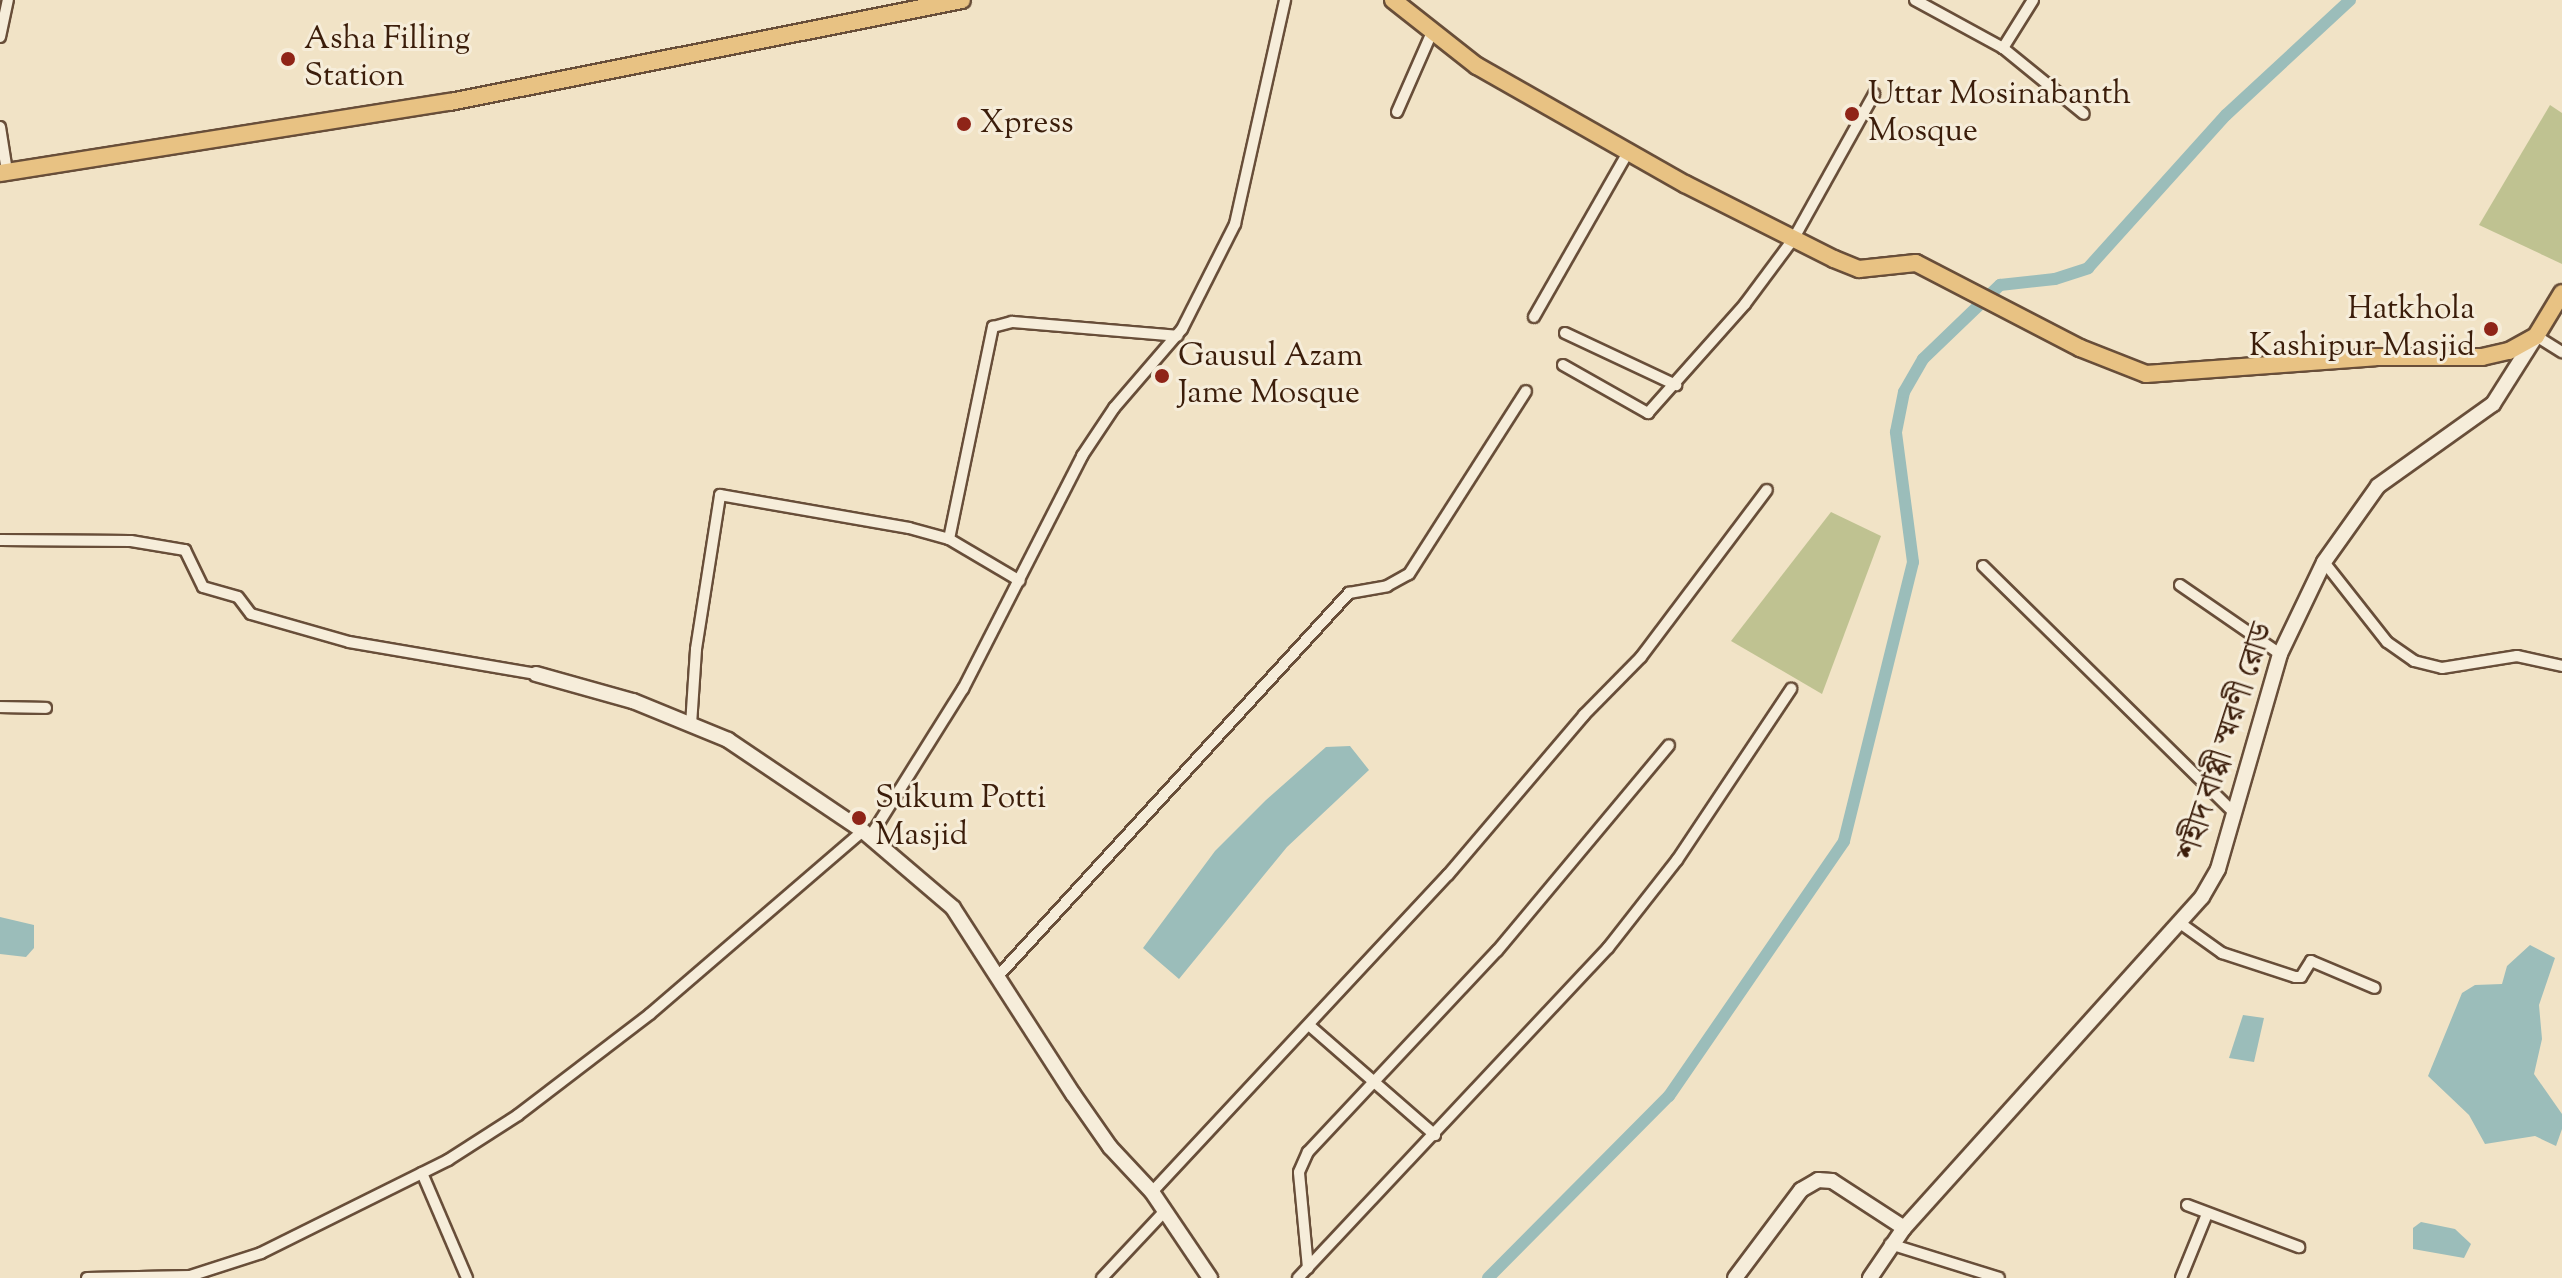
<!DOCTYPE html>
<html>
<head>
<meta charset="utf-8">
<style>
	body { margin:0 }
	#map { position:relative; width:2562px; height:1278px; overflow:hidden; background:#f1e3c6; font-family:"Sorts Mill Goudy","Noto Serif Bengali",serif }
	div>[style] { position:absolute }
	.green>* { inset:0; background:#bfc291 }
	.water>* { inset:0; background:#9bbdba }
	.canal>* { height:12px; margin:-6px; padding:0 6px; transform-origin:6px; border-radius:6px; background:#9bbdba }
	.roads { filter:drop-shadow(2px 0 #684e39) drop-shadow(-2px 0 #684e39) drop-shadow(0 2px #684e39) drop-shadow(0 -2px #684e39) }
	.street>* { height:10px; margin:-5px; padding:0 5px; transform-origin:5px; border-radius:5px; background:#f6edda }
	.secondary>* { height:14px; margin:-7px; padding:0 7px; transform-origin:7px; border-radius:7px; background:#f6edda }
	.primary>* { height:16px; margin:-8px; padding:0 8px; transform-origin:8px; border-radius:8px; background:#e8c283 }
	.dots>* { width:22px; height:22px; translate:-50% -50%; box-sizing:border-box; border:4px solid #f6edda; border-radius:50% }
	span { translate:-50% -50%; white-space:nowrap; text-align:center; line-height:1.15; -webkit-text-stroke:6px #f6edda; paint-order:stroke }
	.poi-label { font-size:32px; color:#3b1d0a }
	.left { translate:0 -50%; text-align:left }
	.right { translate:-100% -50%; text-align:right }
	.street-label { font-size:32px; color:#3b1d0a }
</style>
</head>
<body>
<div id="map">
	<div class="green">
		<i style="clip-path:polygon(2550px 105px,2562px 113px,2562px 264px,2479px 225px)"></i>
		<i style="clip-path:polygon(1831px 512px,1881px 536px,1822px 694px,1731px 641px)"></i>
	</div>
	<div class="water">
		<i style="clip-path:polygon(1350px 746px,1369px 770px,1287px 847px,1179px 979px,1143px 948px,1215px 851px,1266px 800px,1326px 747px)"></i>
		<i style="clip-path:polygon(0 917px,34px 925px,34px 948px,26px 957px,0 954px)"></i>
		<i style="clip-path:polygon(2530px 945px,2555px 958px,2539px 1005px,2542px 1039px,2534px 1074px,2562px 1114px,2562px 1129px,2556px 1146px,2535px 1136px,2485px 1144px,2469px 1115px,2428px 1076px,2462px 993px,2475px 985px,2502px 984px,2507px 966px)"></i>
		<i style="clip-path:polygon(2243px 1015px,2264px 1018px,2254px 1062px,2229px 1058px)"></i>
		<i style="clip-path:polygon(2421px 1222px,2455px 1229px,2471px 1244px,2464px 1258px,2413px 1249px,2413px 1228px)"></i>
	</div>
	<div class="canal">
		<i style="left:1488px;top:1278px;width:257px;rotate:-45.2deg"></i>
		<i style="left:1669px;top:1096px;width:309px;rotate:-55.5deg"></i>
		<i style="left:1844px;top:841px;width:287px;rotate:-76.1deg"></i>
		<i style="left:1913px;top:562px;width:131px;rotate:-97.5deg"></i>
		<i style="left:1896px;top:432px;width:41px;rotate:-78.7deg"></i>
		<i style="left:1904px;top:392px;width:38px;rotate:-60deg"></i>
		<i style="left:1923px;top:359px;width:107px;rotate:-43.9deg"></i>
		<i style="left:2000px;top:285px;width:55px;rotate:-6.2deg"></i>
		<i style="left:2055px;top:279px;width:35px;rotate:-18deg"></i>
		<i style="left:2088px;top:268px;width:206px;rotate:-48deg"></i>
		<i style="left:2226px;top:115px;width:169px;rotate:-42.8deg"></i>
	</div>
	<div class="roads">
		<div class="street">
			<i style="left:1915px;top:0;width:100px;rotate:28.6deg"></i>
			<i style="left:2033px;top:0;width:57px;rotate:122deg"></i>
			<i style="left:2003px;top:48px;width:104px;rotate:39.2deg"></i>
			<i style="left:0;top:37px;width:38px;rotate:-78deg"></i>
			<i style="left:1397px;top:112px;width:90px;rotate:-66.3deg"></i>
			<i style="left:0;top:127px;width:45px;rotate:81deg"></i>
			<i style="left:1534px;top:317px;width:190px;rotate:-60.3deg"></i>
			<i style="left:1565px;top:333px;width:123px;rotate:25.1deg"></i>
			<i style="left:2536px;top:336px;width:31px;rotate:32deg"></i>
			<i style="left:1563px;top:365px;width:98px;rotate:29.5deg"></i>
			<i style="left:1648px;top:413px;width:146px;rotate:-48.3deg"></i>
			<i style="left:1745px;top:304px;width:82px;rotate:-53.4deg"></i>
			<i style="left:1794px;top:238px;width:165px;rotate:-60.9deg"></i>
			<i style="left:949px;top:539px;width:217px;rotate:-78.3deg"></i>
			<i style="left:993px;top:327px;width:20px;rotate:-15deg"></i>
			<i style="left:1012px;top:322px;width:166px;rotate:4.8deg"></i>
			<i style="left:0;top:540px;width:131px;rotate:0.4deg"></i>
			<i style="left:131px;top:541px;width:55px;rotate:9.5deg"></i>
			<i style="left:185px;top:550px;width:41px;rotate:64.1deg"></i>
			<i style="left:203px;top:587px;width:36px;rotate:16deg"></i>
			<i style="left:238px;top:597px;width:21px;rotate:53deg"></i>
			<i style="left:251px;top:614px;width:102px;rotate:15.9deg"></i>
			<i style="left:349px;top:642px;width:190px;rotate:9.7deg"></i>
			<i style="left:2324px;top:562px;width:102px;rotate:51.8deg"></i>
			<i style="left:2387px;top:642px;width:33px;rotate:35deg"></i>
			<i style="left:2414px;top:661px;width:29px;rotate:14deg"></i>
			<i style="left:2442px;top:668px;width:76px;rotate:-9.1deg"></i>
			<i style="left:2517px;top:656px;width:46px;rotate:12.5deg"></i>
			<i style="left:1983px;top:566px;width:352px;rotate:44.5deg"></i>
			<i style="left:2180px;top:585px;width:121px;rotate:34.6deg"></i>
			<i style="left:0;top:707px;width:46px;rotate:1.2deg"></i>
			<i style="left:691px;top:725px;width:76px;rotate:-86.2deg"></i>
			<i style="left:696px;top:649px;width:156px;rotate:-81.1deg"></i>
			<i style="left:720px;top:495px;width:192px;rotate:9.9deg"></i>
			<i style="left:909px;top:528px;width:41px;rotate:15.4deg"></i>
			<i style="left:949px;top:539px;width:82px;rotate:30.6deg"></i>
			<i style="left:870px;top:837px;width:175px;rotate:-57.9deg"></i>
			<i style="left:963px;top:689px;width:262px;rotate:-62.9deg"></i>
			<i style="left:1082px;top:456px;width:58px;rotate:-56.3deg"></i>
			<i style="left:1114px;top:408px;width:104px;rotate:-49.3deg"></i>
			<i style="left:1182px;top:329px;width:118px;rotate:-63.2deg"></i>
			<i style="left:1235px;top:224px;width:230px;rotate:-77.4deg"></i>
			<i style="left:2180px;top:923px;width:52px;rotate:35.5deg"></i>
			<i style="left:2222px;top:953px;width:77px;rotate:18.2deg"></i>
			<i style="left:2295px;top:977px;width:6px"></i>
			<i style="left:2301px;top:977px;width:19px;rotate:-58deg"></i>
			<i style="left:2311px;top:961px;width:69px;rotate:22.9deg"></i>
			<i style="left:1000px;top:974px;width:517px;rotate:-47.51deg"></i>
			<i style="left:1349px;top:593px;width:39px;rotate:-10deg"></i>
			<i style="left:1387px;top:586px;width:25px;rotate:-29deg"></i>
			<i style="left:1409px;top:574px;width:217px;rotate:-57.4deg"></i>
			<i style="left:1310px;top:1026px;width:166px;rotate:41.1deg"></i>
			<i style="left:422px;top:1173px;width:114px;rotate:66.8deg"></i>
			<i style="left:1152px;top:1192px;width:434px;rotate:-47deg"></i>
			<i style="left:1448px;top:875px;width:210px;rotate:-49.6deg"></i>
			<i style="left:1584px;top:715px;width:81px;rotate:-45.5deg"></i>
			<i style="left:1641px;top:657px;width:209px;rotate:-53deg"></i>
			<i style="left:2187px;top:1205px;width:120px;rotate:20.6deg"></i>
			<i style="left:1890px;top:1244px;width:114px;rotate:17.3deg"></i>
			<i style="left:1308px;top:1268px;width:96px;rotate:-95.4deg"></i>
			<i style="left:1299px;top:1172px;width:22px;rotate:-66deg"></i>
			<i style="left:1308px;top:1152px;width:276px;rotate:-46.8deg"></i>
			<i style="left:1497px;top:951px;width:268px;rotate:-50.1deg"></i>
			<i style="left:87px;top:1278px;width:103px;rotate:-1.1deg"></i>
			<i style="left:190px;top:1276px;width:75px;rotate:-17.9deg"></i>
			<i style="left:261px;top:1253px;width:209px;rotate:-26.4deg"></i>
			<i style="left:448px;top:1160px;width:83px;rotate:-32.7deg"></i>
			<i style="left:518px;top:1115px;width:166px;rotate:-37.4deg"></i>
			<i style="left:650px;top:1014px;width:281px;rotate:-40.7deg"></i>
			<i style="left:1102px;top:1278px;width:92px;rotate:-46.8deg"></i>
			<i style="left:1298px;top:1278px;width:453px;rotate:-46.8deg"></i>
			<i style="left:1608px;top:948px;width:112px;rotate:-51.9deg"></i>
			<i style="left:1677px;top:860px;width:206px;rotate:-56.3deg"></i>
			<i style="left:2181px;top:1278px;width:69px;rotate:-67.9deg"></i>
		</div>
		<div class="secondary">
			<i style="left:536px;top:674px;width:101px;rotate:15.6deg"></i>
			<i style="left:633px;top:701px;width:103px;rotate:22.3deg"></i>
			<i style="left:728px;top:740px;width:163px;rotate:34deg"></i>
			<i style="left:863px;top:831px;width:118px;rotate:40.5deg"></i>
			<i style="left:953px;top:908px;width:221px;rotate:57.2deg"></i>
			<i style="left:1073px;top:1094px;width:65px;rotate:55.1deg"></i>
			<i style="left:1110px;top:1147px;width:62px;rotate:47deg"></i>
			<i style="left:1152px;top:1192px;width:104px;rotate:56deg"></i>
			<i style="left:1735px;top:1278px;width:110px;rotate:-53.1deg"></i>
			<i style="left:1801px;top:1190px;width:20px;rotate:-30deg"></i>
			<i style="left:1818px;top:1180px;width:14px;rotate:4deg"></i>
			<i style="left:1832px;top:1181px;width:86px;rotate:33.1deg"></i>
			<i style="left:1870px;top:1278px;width:60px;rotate:-55.8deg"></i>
			<i style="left:1904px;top:1228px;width:445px;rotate:-48deg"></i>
			<i style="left:2202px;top:897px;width:32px;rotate:-60deg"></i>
			<i style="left:2218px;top:869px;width:224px;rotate:-73.9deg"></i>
			<i style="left:2280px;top:654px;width:102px;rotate:-64.4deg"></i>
			<i style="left:2324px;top:562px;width:93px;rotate:-54.6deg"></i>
			<i style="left:2378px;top:486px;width:141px;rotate:-35.5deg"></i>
			<i style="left:2493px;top:404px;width:80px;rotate:-57.7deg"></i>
		</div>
		<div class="primary">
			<i style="left:1393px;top:0;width:107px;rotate:38.2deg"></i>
			<i style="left:1477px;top:66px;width:239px;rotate:29.6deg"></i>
			<i style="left:1685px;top:184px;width:167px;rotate:26.7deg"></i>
			<i style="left:1834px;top:259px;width:27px;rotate:22deg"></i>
			<i style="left:1859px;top:269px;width:57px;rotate:-6deg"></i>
			<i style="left:1916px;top:263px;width:185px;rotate:27.4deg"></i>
			<i style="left:2080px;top:348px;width:71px;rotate:21.5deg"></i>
			<i style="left:2146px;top:374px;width:230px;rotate:-4.2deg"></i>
			<i style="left:2375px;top:357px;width:107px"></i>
			<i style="left:2482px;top:357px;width:28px;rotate:-13deg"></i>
			<i style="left:2509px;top:351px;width:31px;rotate:-29deg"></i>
			<i style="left:2536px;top:336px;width:50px;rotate:-58.8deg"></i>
			<i style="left:0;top:173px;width:456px;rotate:-9deg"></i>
			<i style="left:450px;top:102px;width:522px;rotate:-11.27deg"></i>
		</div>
	</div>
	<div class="dots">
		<i style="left:288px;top:59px;background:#8f2418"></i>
		<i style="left:1852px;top:114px;background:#8f2418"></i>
		<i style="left:964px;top:124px;background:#8f2418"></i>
		<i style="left:2491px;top:329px;background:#8f2418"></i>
		<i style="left:1162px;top:376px;background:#8f2418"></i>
		<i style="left:859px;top:818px;background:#8f2418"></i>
	</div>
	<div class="poi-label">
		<span class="left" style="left:304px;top:59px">Asha Filling<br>Station</span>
		<span class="left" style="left:1868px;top:114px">Uttar Mosinabanth<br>Mosque</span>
		<span class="left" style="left:980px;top:124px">Xpress</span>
		<span class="right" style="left:2475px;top:329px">Hatkhola<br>Kashipur Masjid</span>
		<span class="left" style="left:1178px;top:376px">Gausul Azam<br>Jame Mosque</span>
		<span class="left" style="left:875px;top:818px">Sukum Potti<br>Masjid</span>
	</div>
	<div class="street-label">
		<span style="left:2227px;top:742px;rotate:-72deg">শহীদ বাপ্পী স্মরণী রোড</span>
	</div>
</div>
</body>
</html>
